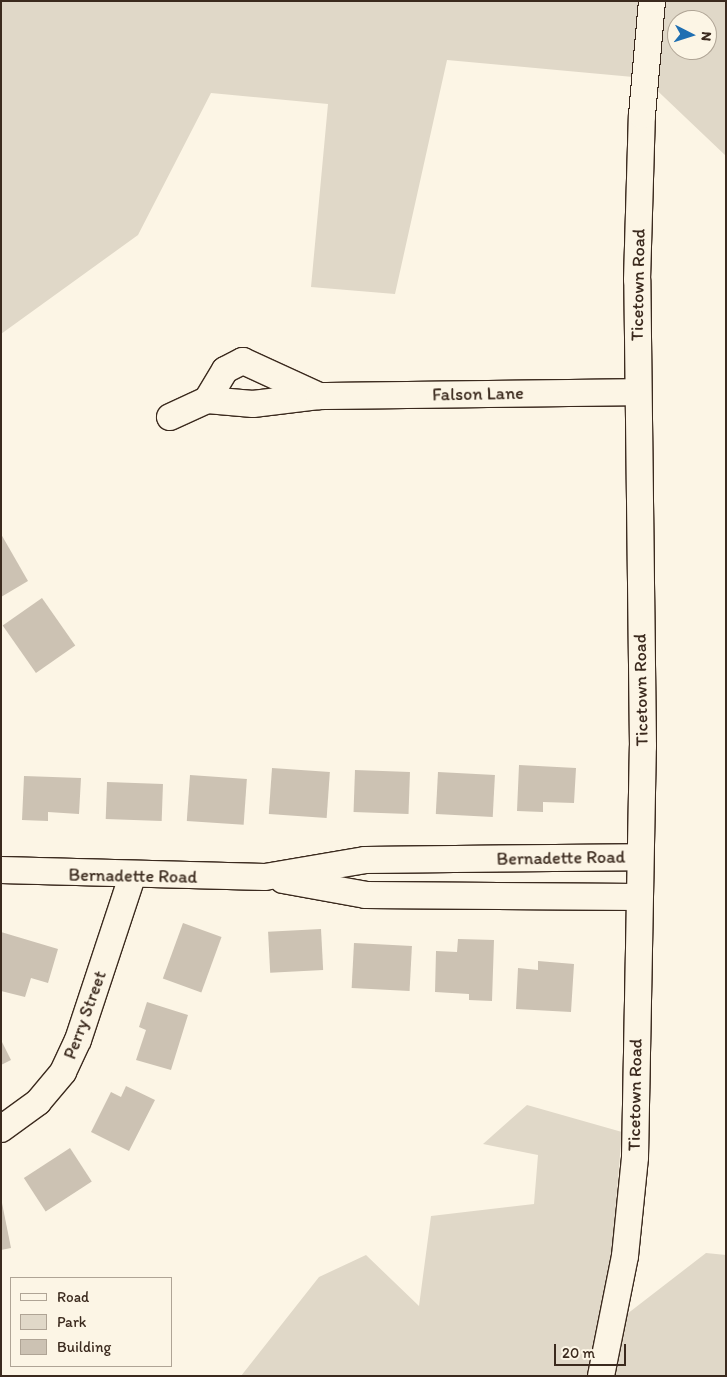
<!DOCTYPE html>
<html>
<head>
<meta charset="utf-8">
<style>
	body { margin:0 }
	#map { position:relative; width:727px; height:1377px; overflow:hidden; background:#fcf5e5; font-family:Itim,sans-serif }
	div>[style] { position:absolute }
	.green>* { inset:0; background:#e0d8c8 }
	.building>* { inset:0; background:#ccc2b3; transform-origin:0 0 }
	.roads { filter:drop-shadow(1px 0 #3b2a1e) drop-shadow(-1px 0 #3b2a1e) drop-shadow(0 1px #3b2a1e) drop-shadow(0 -1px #3b2a1e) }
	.minor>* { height:26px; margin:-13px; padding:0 13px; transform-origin:13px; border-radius:13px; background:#fcf5e5 }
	span { translate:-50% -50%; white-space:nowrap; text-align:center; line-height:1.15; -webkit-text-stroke:4.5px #fcf5e5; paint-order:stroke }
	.street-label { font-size:18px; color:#3b2a1e }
	.frame { position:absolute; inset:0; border:2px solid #3b2a1e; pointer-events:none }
	.legend { position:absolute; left:10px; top:1277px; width:162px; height:90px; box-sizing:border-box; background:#fcf5e5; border:1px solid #afa495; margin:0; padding:6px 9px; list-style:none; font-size:15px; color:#3b2a1e }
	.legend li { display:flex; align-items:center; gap:10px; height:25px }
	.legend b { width:25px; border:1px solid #afa495 }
	.north { position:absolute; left:667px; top:10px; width:50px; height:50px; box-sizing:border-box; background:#fcf5e5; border:1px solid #afa495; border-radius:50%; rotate:95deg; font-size:14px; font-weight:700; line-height:20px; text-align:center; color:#3b2a1e }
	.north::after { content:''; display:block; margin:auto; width:18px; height:22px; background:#1f6fb2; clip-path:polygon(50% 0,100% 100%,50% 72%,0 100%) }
	.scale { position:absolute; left:554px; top:1344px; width:72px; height:22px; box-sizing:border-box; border:2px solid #3b2a1e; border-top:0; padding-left:6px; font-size:15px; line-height:18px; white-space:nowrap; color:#3b2a1e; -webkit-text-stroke:4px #fcf5e5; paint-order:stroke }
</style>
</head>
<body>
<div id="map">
	<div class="green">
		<i style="clip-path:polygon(evenodd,1px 1px,726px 1px,726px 156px,644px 78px,447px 60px,395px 294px,311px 287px,328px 104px,211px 93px,138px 235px,1px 334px,1px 1px,677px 20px,707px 20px,707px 50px,677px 50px,677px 20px)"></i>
		<i style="clip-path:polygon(527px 1105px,622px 1132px,605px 1331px,706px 1253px,726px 1255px,726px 1376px,241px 1376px,319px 1277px,366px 1255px,419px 1306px,431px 1216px,534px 1204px,538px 1155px,483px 1144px)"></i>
	</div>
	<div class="building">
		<i style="clip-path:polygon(1px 534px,28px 581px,1px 597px)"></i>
		<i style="left:42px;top:598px;width:58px;height:48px;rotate:55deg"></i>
		<i style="clip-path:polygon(519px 765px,576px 768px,574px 803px,543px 802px,543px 812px,517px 811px)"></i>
		<i style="left:272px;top:768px;width:58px;height:46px;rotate:4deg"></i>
		<i style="left:355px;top:770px;width:55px;height:42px;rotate:2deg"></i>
		<i style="left:438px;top:772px;width:57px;height:42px;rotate:3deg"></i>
		<i style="left:190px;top:775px;width:57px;height:46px;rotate:4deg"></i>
		<i style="clip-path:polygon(24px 776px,81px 778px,79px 814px,48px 812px,48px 821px,22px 820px)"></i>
		<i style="left:107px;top:782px;width:56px;height:37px;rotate:2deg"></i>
		<i style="left:183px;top:923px;width:41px;height:59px;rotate:20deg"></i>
		<i style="left:321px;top:929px;width:41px;height:53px;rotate:87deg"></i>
		<i style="clip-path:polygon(1px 932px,58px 949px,48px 983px,31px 978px,25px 997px,1px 991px)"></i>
		<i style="clip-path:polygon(458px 939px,494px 940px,492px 1001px,469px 1000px,469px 994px,435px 992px,436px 951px,457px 952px)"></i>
		<i style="left:354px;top:943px;width:58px;height:45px;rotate:3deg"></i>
		<i style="clip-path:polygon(538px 961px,574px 964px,571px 1012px,516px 1009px,518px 968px,538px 970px)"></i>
		<i style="clip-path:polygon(147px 1002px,188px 1015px,171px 1070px,136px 1060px,146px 1030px,139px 1027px)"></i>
		<i style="clip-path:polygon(1px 1040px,11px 1060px,1px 1065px)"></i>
		<i style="clip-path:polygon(126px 1086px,155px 1100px,129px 1151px,91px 1132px,111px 1092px,121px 1097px)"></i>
		<i style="left:70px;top:1148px;width:40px;height:55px;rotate:57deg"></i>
		<i style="clip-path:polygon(2px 1203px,11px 1248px,1px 1250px,1px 1204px)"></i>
	</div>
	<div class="roads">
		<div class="minor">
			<i style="left:207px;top:400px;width:46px;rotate:5deg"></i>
			<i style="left:253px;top:404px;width:66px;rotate:-6.9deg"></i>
			<i style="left:170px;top:417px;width:41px;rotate:-24.7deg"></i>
			<i style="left:207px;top:400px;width:35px;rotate:-59deg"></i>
			<i style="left:225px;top:370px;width:20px;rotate:-27deg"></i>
			<i style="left:243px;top:361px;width:84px;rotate:24.7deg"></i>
			<i style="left:319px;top:396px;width:318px;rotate:-0.7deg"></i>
			<i style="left:1px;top:870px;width:264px;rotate:1.5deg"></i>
			<i style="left:265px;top:877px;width:101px;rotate:-9.6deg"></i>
			<i style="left:365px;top:860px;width:274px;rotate:-0.6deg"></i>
			<i style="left:283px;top:880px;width:84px;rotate:10.2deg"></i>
			<i style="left:366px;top:895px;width:273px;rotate:0.4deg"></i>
			<i style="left:1px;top:1129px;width:46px;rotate:-36.1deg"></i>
			<i style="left:38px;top:1102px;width:39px;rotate:-50deg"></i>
			<i style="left:63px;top:1072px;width:35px;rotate:-65deg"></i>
			<i style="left:78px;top:1040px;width:172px;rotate:-71.7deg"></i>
			<i style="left:601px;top:1376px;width:122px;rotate:-78.7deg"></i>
			<i style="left:625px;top:1256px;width:100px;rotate:-84.2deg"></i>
			<i style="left:635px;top:1157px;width:411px;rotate:-88.9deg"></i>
			<i style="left:643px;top:746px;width:466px;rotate:-90.7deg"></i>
			<i style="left:637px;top:280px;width:165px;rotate:-88.3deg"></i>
			<i style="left:642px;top:115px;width:114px;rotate:-85deg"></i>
		</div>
	</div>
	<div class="street-label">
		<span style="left:638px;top:285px;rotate:-89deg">Ticetown Road</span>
		<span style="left:478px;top:394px;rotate:-1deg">Falson Lane</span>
		<span style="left:641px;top:690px;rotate:-91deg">Ticetown Road</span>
		<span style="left:561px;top:858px;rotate:-1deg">Bernadette Road</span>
		<span style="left:133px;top:876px;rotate:1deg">Bernadette Road</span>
		<span style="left:85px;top:1015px;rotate:-70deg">Perry Street</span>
		<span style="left:635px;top:1095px;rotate:-89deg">Ticetown Road</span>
	</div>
	<div class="frame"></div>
	<ul class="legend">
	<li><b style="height:6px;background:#fcf5e5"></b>Road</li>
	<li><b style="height:14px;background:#e0d8c8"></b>Park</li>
	<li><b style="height:14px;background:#ccc2b3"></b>Building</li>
	</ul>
	<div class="north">N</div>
	<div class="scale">20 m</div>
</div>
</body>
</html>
